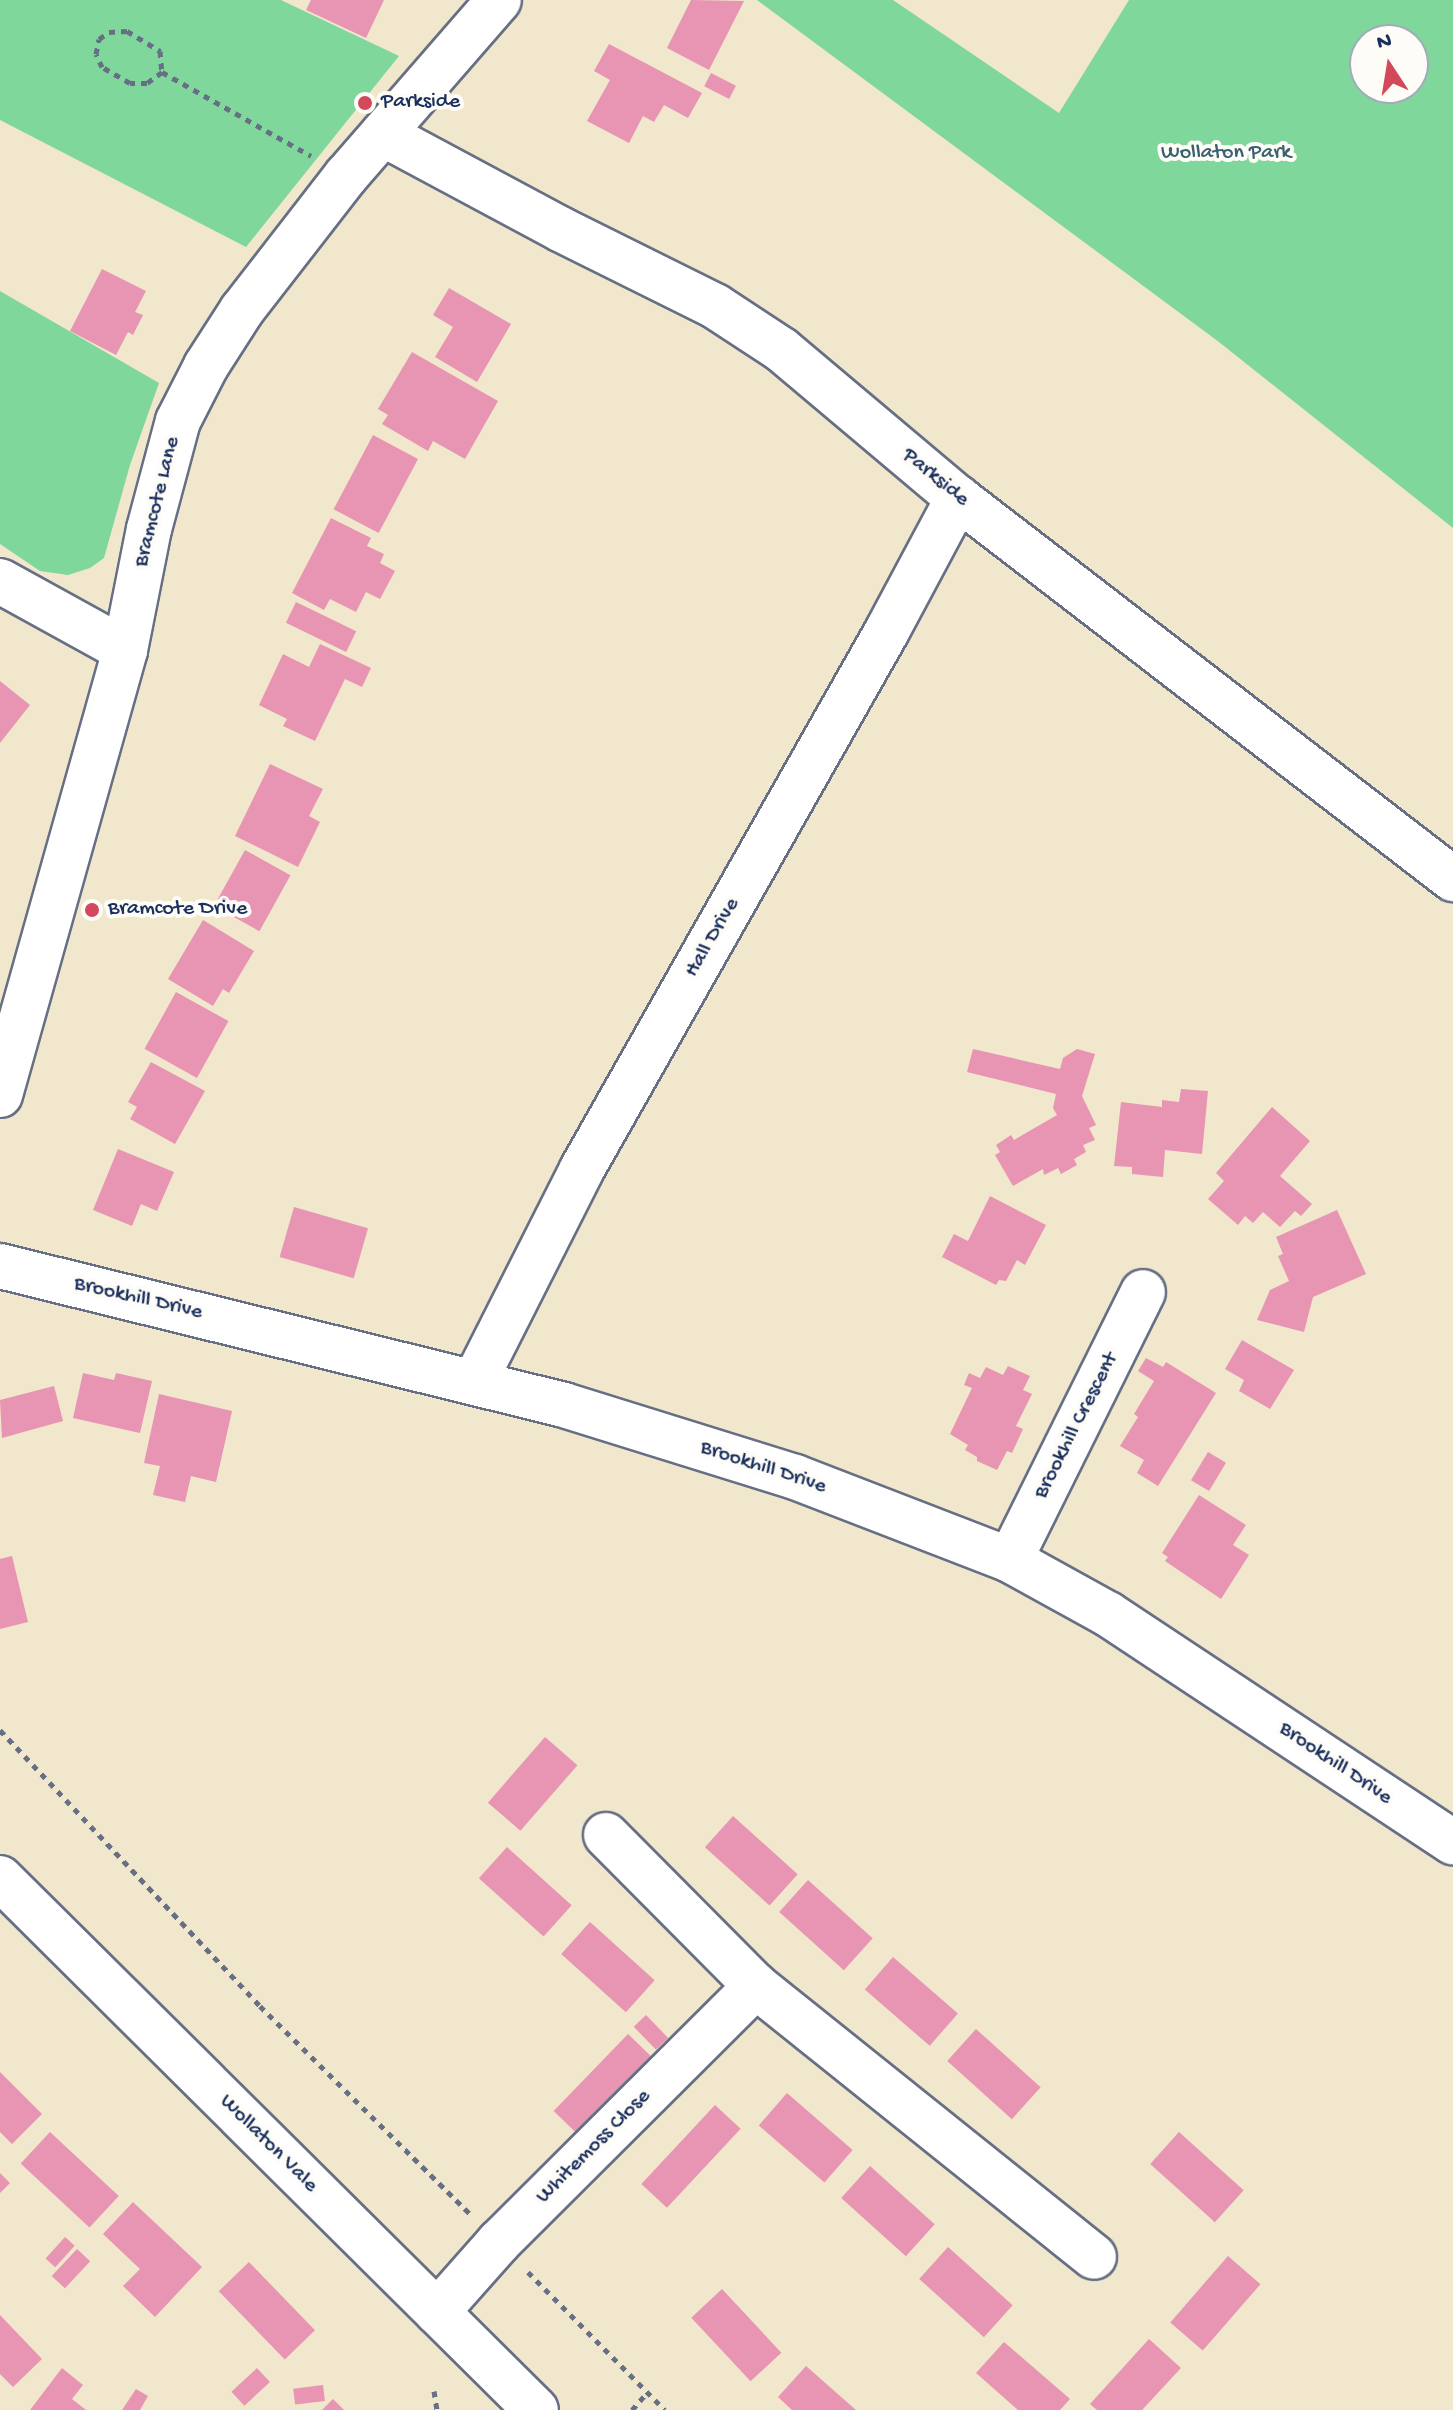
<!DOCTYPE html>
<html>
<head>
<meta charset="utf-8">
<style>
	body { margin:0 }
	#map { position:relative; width:1453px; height:2410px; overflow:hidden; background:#f1e7cc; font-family:"Gochi Hand",sans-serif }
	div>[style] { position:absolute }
	.green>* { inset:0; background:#80d79b }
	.building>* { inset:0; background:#e894b3; transform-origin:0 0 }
	.path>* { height:5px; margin-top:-2.5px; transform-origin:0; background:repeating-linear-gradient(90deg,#666f84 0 6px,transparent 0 12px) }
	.roads { filter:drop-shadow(2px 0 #666f84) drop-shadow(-2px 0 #666f84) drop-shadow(0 2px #666f84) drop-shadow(0 -2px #666f84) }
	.minor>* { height:44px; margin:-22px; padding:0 22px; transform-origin:22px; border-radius:22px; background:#fff }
	.dots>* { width:22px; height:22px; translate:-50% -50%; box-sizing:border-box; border:4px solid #fdfcf7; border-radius:50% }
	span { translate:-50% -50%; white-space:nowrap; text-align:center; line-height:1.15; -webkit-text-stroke:8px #fdfcf7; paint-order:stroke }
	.poi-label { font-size:22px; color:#1b2f5e }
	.left { translate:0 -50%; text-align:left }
	.park-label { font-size:22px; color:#396170 }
	.street-label { font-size:22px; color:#1b2f5e }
	.north { position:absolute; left:1349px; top:24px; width:80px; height:80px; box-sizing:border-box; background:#fdfcf7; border:2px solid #a3aaba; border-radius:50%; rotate:348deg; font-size:22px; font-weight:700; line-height:32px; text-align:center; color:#1b2f5e }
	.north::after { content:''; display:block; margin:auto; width:28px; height:36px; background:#d1495b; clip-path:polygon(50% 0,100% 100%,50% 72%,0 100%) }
</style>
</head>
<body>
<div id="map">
	<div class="green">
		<i style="clip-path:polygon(0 0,281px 0,399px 56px,246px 247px,0 120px)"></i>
		<i style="clip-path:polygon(evenodd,757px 0,893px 0,1059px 113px,1129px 0,1453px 0,1453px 528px,1219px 342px,757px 0,1365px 40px,1413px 40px,1413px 88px,1365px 88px,1365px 40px)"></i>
		<i style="clip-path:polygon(0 291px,159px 383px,130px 465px,104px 558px,90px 568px,68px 575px,40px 571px,0 544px)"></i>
	</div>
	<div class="building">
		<i style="clip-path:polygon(311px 0,384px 0,366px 38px,306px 10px)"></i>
		<i style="clip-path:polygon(691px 0,744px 1px,709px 70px,667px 48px)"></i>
		<i style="clip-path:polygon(609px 44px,702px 93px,688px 118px,664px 105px,654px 122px,643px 116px,629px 143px,587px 121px,610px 80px,594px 71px)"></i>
		<i style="left:711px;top:73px;width:28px;height:15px;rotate:27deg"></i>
		<i style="clip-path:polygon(102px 269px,146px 291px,135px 312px,143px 315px,133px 335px,128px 332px,116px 355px,70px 331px)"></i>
		<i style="clip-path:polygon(449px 288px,511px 324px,477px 382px,435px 357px,453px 327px,433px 315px)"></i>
		<i style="clip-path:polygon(412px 352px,498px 401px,465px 459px,433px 441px,428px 451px,382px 424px,388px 415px,378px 409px)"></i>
		<i style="left:373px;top:435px;width:51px;height:84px;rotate:28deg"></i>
		<i style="clip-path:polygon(331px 518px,371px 538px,367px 546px,384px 554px,380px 563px,395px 571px,380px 599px,366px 592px,356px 612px,330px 599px,324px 610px,292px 593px)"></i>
		<i style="left:296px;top:602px;width:67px;height:23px;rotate:26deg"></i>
		<i style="clip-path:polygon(320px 644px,371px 668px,362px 687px,345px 679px,315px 741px,283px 726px,287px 719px,259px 705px,283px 654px,309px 667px)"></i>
		<i style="clip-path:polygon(0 681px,30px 705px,0 743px)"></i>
		<i style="clip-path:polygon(270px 764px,323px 789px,309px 816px,320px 822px,298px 867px,235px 836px)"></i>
		<i style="left:245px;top:850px;width:52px;height:64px;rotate:29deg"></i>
		<i style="clip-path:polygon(203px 920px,254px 951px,229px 993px,223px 989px,213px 1006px,168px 979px)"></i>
		<i style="left:176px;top:992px;width:60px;height:65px;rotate:29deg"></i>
		<i style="clip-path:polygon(973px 1049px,1060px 1069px,1063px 1058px,1077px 1049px,1095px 1054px,1082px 1096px,1096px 1125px,1089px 1128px,1095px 1140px,1083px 1145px,1086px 1152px,1074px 1159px,1077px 1165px,1061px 1174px,1058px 1168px,1044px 1175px,1043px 1169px,1013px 1186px,995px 1155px,1000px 1152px,996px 1145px,1011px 1135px,1014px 1140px,1057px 1115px,1053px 1108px,1056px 1094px,967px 1072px)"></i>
		<i style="clip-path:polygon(151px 1062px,205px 1091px,175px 1144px,130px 1119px,137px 1107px,128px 1102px)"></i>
		<i style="clip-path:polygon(1181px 1089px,1208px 1091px,1202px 1154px,1165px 1150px,1163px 1177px,1132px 1174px,1132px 1167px,1114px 1166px,1121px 1102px,1162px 1107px,1162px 1100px,1179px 1102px)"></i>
		<i style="clip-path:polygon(1272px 1107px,1310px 1141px,1280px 1176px,1312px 1204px,1301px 1216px,1295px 1211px,1280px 1227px,1263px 1212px,1253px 1223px,1245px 1216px,1238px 1225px,1208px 1199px,1224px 1181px,1216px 1173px)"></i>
		<i style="clip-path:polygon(118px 1149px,174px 1172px,157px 1211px,141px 1204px,132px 1226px,93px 1210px)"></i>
		<i style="clip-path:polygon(990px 1196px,1046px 1225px,1025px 1265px,1017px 1260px,1006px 1281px,999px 1280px,996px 1285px,942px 1257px,954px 1234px,968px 1241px)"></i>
		<i style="left:294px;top:1207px;width:77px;height:52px;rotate:16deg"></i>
		<i style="clip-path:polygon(1337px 1210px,1366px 1274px,1313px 1297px,1304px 1332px,1257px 1320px,1270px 1290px,1289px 1281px,1278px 1256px,1283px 1254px,1276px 1237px)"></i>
		<i style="clip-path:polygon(1242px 1340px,1294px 1370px,1270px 1409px,1239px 1391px,1244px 1380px,1225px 1369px)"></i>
		<i style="clip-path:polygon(1146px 1358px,1163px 1367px,1166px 1362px,1216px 1393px,1158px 1486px,1137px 1473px,1144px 1460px,1120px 1446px,1138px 1417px,1134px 1414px,1154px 1381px,1138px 1371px)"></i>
		<i style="clip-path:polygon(1008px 1366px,1030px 1376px,1023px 1390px,1032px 1394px,1016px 1426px,1023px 1429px,1012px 1453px,1007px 1451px,997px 1470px,977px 1461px,977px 1457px,965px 1450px,968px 1445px,950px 1434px,972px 1388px,964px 1385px,969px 1373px,980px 1378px,986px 1367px,1003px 1375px)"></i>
		<i style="clip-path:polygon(83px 1373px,114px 1380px,116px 1373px,152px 1381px,140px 1433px,73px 1418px)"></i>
		<i style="clip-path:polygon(54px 1386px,63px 1421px,2px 1438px,0 1400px)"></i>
		<i style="clip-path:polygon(159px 1394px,232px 1411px,216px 1482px,191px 1476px,185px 1502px,153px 1495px,160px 1466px,144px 1463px)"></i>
		<i style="left:1208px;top:1452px;width:21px;height:33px;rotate:31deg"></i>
		<i style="clip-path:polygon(1199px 1495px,1246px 1525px,1233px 1545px,1249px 1555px,1221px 1599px,1165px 1561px,1168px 1557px,1162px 1553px)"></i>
		<i style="clip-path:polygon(12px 1556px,28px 1622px,0 1629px,0 1559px)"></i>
		<i style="left:545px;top:1737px;width:43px;height:87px;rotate:41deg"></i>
		<i style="left:733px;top:1816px;width:87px;height:42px;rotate:42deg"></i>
		<i style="left:507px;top:1847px;width:87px;height:42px;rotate:42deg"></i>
		<i style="left:808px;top:1880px;width:87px;height:43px;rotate:42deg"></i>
		<i style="left:590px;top:1922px;width:87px;height:43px;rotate:42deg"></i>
		<i style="left:893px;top:1957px;width:86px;height:43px;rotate:41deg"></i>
		<i style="left:646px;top:2015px;width:32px;height:17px;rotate:46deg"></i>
		<i style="left:976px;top:2029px;width:87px;height:43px;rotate:42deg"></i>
		<i style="left:628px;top:2034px;width:32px;height:107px;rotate:44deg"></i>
		<i style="clip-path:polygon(0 2072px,42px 2114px,12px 2144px,0 2132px)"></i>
		<i style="left:787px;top:2093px;width:87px;height:43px;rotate:41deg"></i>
		<i style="left:715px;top:2105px;width:35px;height:108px;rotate:43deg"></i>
		<i style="left:50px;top:2132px;width:94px;height:43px;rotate:43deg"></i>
		<i style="left:1179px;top:2132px;width:87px;height:43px;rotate:42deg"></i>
		<i style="left:870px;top:2166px;width:87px;height:43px;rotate:42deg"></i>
		<i style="clip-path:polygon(0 2173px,10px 2183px,0 2193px)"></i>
		<i style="clip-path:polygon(133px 2202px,202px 2267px,155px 2317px,123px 2286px,140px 2269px,103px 2234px)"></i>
		<i style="left:65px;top:2237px;width:13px;height:29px;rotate:42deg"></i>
		<i style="left:948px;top:2247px;width:87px;height:43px;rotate:42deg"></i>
		<i style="left:77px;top:2249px;width:18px;height:37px;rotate:43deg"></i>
		<i style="left:1228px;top:2256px;width:43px;height:88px;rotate:41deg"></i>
		<i style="left:249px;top:2262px;width:95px;height:42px;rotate:46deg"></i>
		<i style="left:722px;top:2289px;width:87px;height:42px;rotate:47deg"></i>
		<i style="clip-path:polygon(0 2315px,42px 2359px,13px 2387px,0 2374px)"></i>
		<i style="clip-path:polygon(1149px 2339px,1181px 2368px,1142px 2410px,1097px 2410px,1090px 2404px)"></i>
		<i style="clip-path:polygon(1004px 2342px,1070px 2399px,1060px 2410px,1018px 2410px,976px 2373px)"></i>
		<i style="clip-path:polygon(806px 2366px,856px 2410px,792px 2410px,778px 2397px)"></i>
		<i style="clip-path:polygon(62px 2368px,83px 2385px,72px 2399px,86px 2410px,30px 2410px)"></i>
		<i style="left:257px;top:2368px;width:19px;height:35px;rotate:47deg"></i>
		<i style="left:323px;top:2385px;width:16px;height:30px;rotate:83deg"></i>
		<i style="clip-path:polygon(136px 2389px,148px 2396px,140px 2410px,122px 2410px)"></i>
		<i style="clip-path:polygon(333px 2399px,344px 2410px,322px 2410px)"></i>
	</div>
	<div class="path">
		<i style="left:162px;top:72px;width:19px;rotate:144deg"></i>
		<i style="left:147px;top:83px;width:17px;rotate:180deg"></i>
		<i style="left:130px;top:83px;width:32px;rotate:-150deg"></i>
		<i style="left:102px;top:67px;width:14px;rotate:-115deg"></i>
		<i style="left:96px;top:54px;width:15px;rotate:-79deg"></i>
		<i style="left:99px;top:39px;width:12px;rotate:-35deg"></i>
		<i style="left:109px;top:32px;width:18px;rotate:-3deg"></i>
		<i style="left:127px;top:31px;width:39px;rotate:31deg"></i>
		<i style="left:160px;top:51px;width:21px;rotate:85deg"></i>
		<i style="left:162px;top:72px;width:171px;rotate:29.4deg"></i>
		<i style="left:0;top:1730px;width:379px;rotate:46.7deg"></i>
		<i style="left:260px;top:2006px;width:296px;rotate:44.7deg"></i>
		<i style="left:528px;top:2272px;width:194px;rotate:45.2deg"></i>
		<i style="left:434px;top:2391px;width:19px;rotate:81deg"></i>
		<i style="left:632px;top:2410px;width:23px;rotate:-49deg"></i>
	</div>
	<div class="roads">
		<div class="minor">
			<i style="left:383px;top:134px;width:201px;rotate:28.2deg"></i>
			<i style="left:560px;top:229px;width:173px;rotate:26.4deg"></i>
			<i style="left:715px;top:306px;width:80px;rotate:33.3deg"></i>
			<i style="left:782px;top:350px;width:230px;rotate:40.1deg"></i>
			<i style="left:958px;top:498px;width:625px;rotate:37.59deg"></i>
			<i style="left:0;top:581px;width:143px;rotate:28.9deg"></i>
			<i style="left:0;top:1095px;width:462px;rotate:-74.3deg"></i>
			<i style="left:125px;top:650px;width:123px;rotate:-78.8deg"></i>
			<i style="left:149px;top:529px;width:112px;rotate:-75deg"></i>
			<i style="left:178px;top:421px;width:62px;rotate:-63deg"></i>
			<i style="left:206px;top:366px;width:67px;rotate:-57.3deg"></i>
			<i style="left:242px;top:310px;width:170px;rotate:-52.2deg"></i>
			<i style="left:346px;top:176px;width:233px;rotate:-49deg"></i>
			<i style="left:0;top:1266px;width:581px;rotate:13.84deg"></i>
			<i style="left:564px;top:1405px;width:242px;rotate:17.3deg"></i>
			<i style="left:795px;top:1477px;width:230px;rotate:21.1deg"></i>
			<i style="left:1010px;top:1560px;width:112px;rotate:28.9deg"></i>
			<i style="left:1108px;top:1614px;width:414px;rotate:33.5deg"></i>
			<i style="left:475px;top:1381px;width:237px;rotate:-63.2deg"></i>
			<i style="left:582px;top:1169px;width:618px;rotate:-60.45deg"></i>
			<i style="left:887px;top:631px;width:151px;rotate:-61.9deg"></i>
			<i style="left:1010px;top:1560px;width:299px;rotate:-63.6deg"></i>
			<i style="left:606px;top:1835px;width:213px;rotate:45.2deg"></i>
			<i style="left:756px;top:1986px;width:433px;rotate:38.7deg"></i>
			<i style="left:0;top:1878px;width:755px;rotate:44.79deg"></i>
			<i style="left:437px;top:2312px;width:94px;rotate:-48.5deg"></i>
			<i style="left:499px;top:2242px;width:363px;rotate:-44.9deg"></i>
		</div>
	</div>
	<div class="dots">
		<i style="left:365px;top:103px;background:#d1495b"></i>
		<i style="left:92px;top:910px;background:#d1495b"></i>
	</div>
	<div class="poi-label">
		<span class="left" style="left:381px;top:103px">Parkside</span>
		<span class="left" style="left:108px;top:910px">Bramcote Drive</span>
	</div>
	<div class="park-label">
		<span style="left:1226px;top:154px">Wollaton Park</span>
	</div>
	<div class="street-label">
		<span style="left:935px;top:478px;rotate:39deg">Parkside</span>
		<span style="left:158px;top:502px;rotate:-76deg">Bramcote Lane</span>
		<span style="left:713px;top:938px;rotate:-60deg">Hall Drive</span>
		<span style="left:138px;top:1299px;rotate:13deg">Brookhill Drive</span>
		<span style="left:1077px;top:1426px;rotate:-63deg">Brookhill Crescent</span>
		<span style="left:763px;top:1468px;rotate:18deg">Brookhill Drive</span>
		<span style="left:1335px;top:1764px;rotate:34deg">Brookhill Drive</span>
		<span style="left:268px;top:2144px;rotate:45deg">Wollaton Vale</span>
		<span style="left:594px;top:2147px;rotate:-45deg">Whitemoss Close</span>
	</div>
	<div class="north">N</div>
</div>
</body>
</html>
